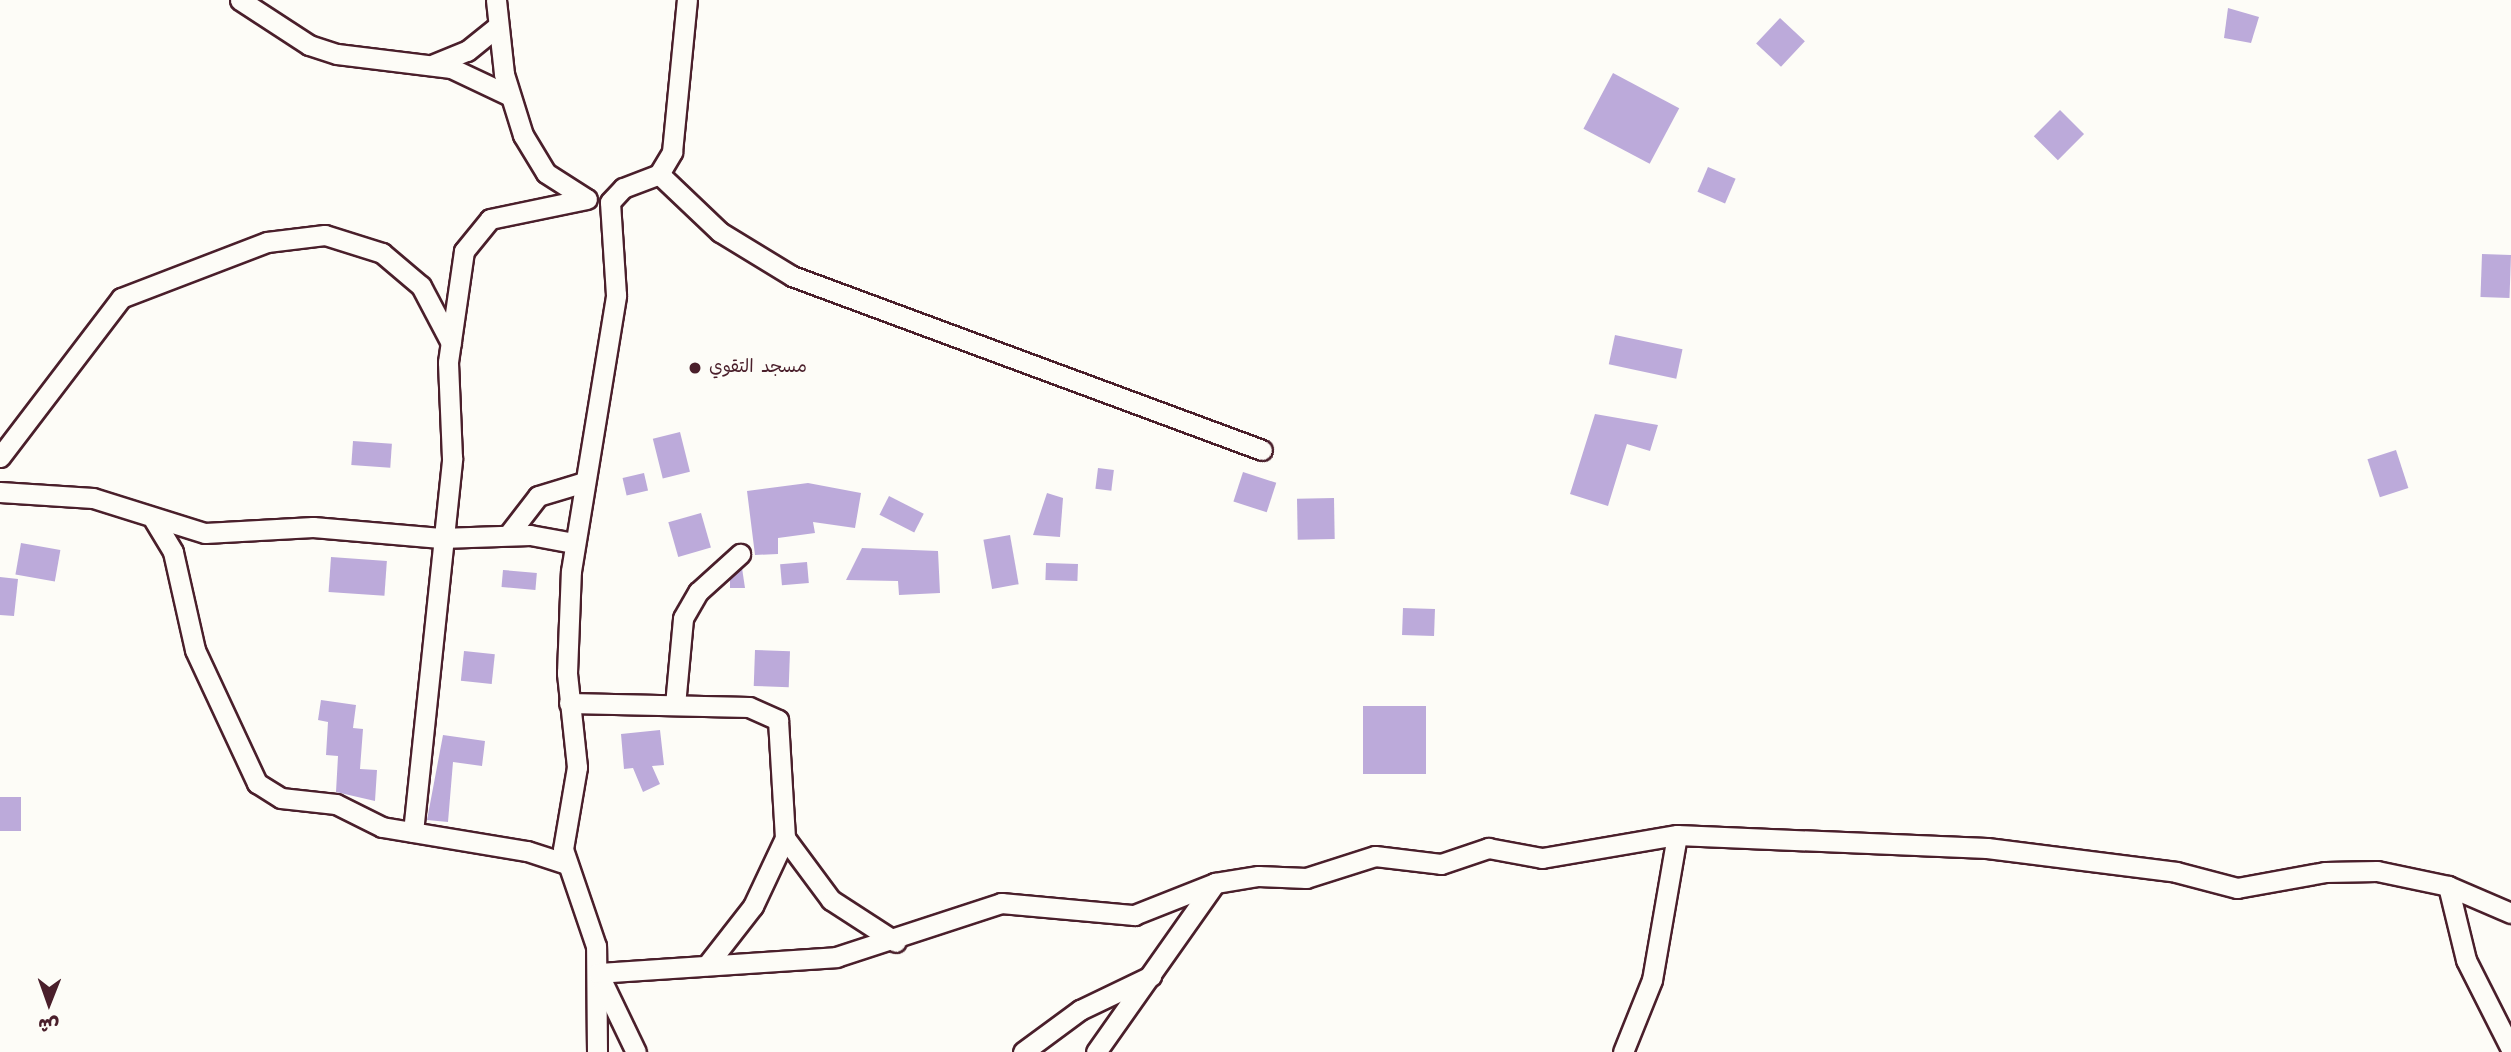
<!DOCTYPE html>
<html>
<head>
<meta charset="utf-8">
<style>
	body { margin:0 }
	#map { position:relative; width:2511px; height:1052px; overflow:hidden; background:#fdfcf7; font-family:Kalam,"Playpen Sans Arabic",sans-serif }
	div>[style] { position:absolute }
	.building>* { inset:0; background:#bcaada; transform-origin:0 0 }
	.roads { filter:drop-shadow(2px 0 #4a1f2b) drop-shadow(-2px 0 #4a1f2b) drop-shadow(0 2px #4a1f2b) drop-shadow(0 -2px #4a1f2b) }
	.street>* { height:19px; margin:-9.5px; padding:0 9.5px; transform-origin:9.5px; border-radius:9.5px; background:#fdfcf7 }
	.dots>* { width:19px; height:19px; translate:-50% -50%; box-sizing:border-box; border:4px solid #fdfcf7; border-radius:50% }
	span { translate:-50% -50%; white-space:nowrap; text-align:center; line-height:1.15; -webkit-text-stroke:5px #fdfcf7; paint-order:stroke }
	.poi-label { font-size:18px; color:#4a1f2b }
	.left { translate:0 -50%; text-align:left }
	.north { position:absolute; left:14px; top:968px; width:70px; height:70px; -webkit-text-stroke:5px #fdfcf7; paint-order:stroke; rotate:181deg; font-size:19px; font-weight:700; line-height:28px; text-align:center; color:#4a1f2b }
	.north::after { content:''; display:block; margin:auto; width:24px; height:32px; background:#4a1f2b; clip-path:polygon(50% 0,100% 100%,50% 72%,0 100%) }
</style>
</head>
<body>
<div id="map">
	<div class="building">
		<i style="clip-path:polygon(2228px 8px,2259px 17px,2251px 43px,2224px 38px)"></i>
		<i style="left:1780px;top:18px;width:34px;height:35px;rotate:43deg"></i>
		<i style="left:1613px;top:73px;width:75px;height:63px;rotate:28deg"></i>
		<i style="left:2060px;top:110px;width:34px;height:37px;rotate:45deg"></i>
		<i style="left:1708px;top:167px;width:30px;height:27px;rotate:23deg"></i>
		<i style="left:2482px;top:254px;width:29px;height:43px;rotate:2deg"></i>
		<i style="left:1615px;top:335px;width:69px;height:30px;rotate:12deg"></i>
		<i style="clip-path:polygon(1595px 414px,1658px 425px,1650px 451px,1627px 444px,1608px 506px,1570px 494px)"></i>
		<i style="left:680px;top:432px;width:41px;height:28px;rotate:76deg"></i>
		<i style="left:353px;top:441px;width:39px;height:24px;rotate:4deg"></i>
		<i style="left:2396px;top:450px;width:40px;height:30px;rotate:72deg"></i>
		<i style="left:1098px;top:468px;width:16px;height:21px;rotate:7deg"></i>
		<i style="left:1243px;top:472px;width:35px;height:31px;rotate:18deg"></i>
		<i style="left:644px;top:473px;width:18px;height:22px;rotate:77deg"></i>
		<i style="clip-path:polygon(808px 483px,861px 493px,855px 528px,813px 522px,815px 533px,778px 538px,778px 554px,755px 555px,747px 491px)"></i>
		<i style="clip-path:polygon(1047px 493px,1063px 498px,1060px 537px,1033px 535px)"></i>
		<i style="left:889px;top:496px;width:39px;height:21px;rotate:27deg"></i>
		<i style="left:1334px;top:498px;width:41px;height:37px;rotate:89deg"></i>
		<i style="left:701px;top:513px;width:36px;height:34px;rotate:74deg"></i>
		<i style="left:1010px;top:535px;width:50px;height:27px;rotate:80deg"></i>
		<i style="left:21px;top:543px;width:40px;height:32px;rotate:10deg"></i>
		<i style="clip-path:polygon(862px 548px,938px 551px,940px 593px,899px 595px,898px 581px,846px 580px)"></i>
		<i style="left:331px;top:557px;width:56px;height:35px;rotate:4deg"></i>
		<i style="left:807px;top:562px;width:21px;height:27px;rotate:85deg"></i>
		<i style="left:1046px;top:563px;width:32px;height:17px;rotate:2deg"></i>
		<i style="clip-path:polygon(742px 568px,745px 588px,730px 588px,730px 580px)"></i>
		<i style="left:503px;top:570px;width:34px;height:17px;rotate:5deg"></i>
		<i style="clip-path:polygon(0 577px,18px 579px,14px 616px,0 615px)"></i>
		<i style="left:1403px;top:608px;width:32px;height:27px;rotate:2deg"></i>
		<i style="left:755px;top:650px;width:35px;height:36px;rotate:2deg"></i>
		<i style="left:464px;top:651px;width:31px;height:30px;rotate:6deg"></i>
		<i style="clip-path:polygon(321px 700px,356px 705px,353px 728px,363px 729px,360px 769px,377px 770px,375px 801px,336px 792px,338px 756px,326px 755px,328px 722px,318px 720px)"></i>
		<i style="left:1363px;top:706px;width:63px;height:68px"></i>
		<i style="clip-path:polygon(660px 730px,664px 765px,652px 766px,660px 784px,643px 792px,633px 768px,624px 769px,621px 734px)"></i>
		<i style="clip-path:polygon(443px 735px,485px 741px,482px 766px,453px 762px,448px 822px,427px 820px)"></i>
		<i style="left:0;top:797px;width:21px;height:34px"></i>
	</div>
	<div class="roads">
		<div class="street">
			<i style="left:240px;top:0;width:82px;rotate:33.1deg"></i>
			<i style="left:309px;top:45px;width:29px;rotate:18deg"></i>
			<i style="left:337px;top:54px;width:115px;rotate:7deg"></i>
			<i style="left:451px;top:68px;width:63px;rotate:25.3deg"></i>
			<i style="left:496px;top:0;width:74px;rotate:83.8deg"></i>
			<i style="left:504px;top:74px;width:64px;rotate:72.7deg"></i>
			<i style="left:523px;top:135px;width:44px;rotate:58.8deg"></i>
			<i style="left:546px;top:173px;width:46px;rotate:32.7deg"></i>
			<i style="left:434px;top:64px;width:35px;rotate:-22deg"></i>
			<i style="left:467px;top:51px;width:40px;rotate:-39deg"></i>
			<i style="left:659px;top:174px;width:84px;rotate:43.6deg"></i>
			<i style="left:720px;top:232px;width:84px;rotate:31.4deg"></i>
			<i style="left:792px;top:276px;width:501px;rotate:20.32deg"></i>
			<i style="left:0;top:457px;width:200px;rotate:-52.7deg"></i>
			<i style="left:121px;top:298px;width:156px;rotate:-21deg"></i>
			<i style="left:267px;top:242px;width:58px;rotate:-6.9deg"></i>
			<i style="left:325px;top:235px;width:60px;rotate:17.5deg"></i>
			<i style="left:382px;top:253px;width:51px;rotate:40.2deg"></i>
			<i style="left:421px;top:286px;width:64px;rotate:62.2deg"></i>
			<i style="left:0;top:492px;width:93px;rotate:3.7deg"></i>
			<i style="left:93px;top:498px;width:117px;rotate:17.4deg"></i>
			<i style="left:205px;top:533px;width:108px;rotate:-3.2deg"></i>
			<i style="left:313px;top:527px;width:128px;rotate:4.9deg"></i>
			<i style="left:441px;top:538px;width:89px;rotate:-1.9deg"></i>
			<i style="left:530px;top:535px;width:45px;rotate:10.3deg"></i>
			<i style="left:154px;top:520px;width:37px;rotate:59deg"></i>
			<i style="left:173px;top:552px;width:100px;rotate:77.3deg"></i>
			<i style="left:195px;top:650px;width:147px;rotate:65deg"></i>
			<i style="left:257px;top:783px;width:28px;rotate:32deg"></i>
			<i style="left:281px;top:798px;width:55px;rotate:6.2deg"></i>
			<i style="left:336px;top:804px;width:51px;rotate:26.6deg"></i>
			<i style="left:382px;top:827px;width:147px;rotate:9.4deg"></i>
			<i style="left:527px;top:851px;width:40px;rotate:18deg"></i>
			<i style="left:508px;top:535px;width:49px;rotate:-52.4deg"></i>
			<i style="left:538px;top:496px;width:48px;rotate:-16.9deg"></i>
			<i style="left:569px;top:703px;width:180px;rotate:1.3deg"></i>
			<i style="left:749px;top:707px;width:32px;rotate:24deg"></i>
			<i style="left:778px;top:720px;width:118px;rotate:86.6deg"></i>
			<i style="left:785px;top:838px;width:75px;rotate:115.2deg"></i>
			<i style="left:753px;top:906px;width:75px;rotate:127.9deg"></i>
			<i style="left:675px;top:705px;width:87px;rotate:-84.7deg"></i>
			<i style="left:683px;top:618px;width:30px;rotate:-60deg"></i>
			<i style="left:698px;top:592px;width:57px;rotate:-42.1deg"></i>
			<i style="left:413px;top:832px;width:376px;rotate:-84deg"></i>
			<i style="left:452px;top:458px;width:96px;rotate:-92.4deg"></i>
			<i style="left:448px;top:362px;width:112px;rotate:-81.8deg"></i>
			<i style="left:464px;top:251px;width:41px;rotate:-50.9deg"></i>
			<i style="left:490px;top:219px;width:99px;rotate:-11.7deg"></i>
			<i style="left:785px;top:838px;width:77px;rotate:53.4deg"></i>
			<i style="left:831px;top:900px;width:77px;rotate:32.9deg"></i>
			<i style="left:2448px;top:886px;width:76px;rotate:76.3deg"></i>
			<i style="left:2466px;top:960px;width:100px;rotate:63.2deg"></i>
			<i style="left:597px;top:1052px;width:106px;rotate:-90.5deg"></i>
			<i style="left:596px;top:946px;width:102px;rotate:-108.8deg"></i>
			<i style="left:563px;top:849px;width:83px;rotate:-80.3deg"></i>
			<i style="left:577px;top:767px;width:95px;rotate:-96.1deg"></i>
			<i style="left:567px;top:673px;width:102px;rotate:-87.8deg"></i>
			<i style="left:571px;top:571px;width:280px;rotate:-80.7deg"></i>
			<i style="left:616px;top:295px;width:93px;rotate:-93.7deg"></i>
			<i style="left:610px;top:202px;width:19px;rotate:-47deg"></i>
			<i style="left:623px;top:188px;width:39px;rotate:-21deg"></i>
			<i style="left:659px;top:174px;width:26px;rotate:-59deg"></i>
			<i style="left:672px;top:152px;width:153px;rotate:-84.4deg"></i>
			<i style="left:636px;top:1052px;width:88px;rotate:-115.7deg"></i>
			<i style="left:598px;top:973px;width:239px;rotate:-3.8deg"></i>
			<i style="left:836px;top:957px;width:174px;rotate:-18.1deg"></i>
			<i style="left:1001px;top:903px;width:134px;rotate:5.2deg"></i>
			<i style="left:1134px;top:915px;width:87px;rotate:-21.6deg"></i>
			<i style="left:1215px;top:883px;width:44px;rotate:-9.2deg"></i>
			<i style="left:1258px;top:876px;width:48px;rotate:2.4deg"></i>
			<i style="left:1306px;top:878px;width:72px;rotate:-17.7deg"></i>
			<i style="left:1375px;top:856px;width:66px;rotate:6.9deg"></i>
			<i style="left:1441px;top:864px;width:50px;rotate:-18.8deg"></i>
			<i style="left:1488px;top:848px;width:55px;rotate:10.5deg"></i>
			<i style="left:1542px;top:858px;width:137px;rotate:-9.7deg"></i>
			<i style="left:1677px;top:835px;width:310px;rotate:2.4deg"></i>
			<i style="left:1987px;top:848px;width:191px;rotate:7.2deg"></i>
			<i style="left:2176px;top:872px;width:63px;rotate:14.7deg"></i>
			<i style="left:2237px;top:888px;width:89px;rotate:-10.3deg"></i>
			<i style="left:2325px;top:872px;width:52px;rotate:-1.1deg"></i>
			<i style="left:2377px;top:871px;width:73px;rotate:11.9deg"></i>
			<i style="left:2448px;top:886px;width:69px;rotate:23.2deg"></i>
			<i style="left:1023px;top:1052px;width:71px;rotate:-36.4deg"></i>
			<i style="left:1080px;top:1010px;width:79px;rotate:-25.6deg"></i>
			<i style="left:1096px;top:1052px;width:207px;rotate:-54.8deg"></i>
			<i style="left:1623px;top:1052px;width:78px;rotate:-68.1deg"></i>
			<i style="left:1652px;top:980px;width:147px;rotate:-80.2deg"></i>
		</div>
	</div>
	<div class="dots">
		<i style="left:695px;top:368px;background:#4a1f2b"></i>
	</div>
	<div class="poi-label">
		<span class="left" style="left:709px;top:368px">مسجد التقوي</span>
	</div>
	<div class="north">ش</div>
</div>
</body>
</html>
